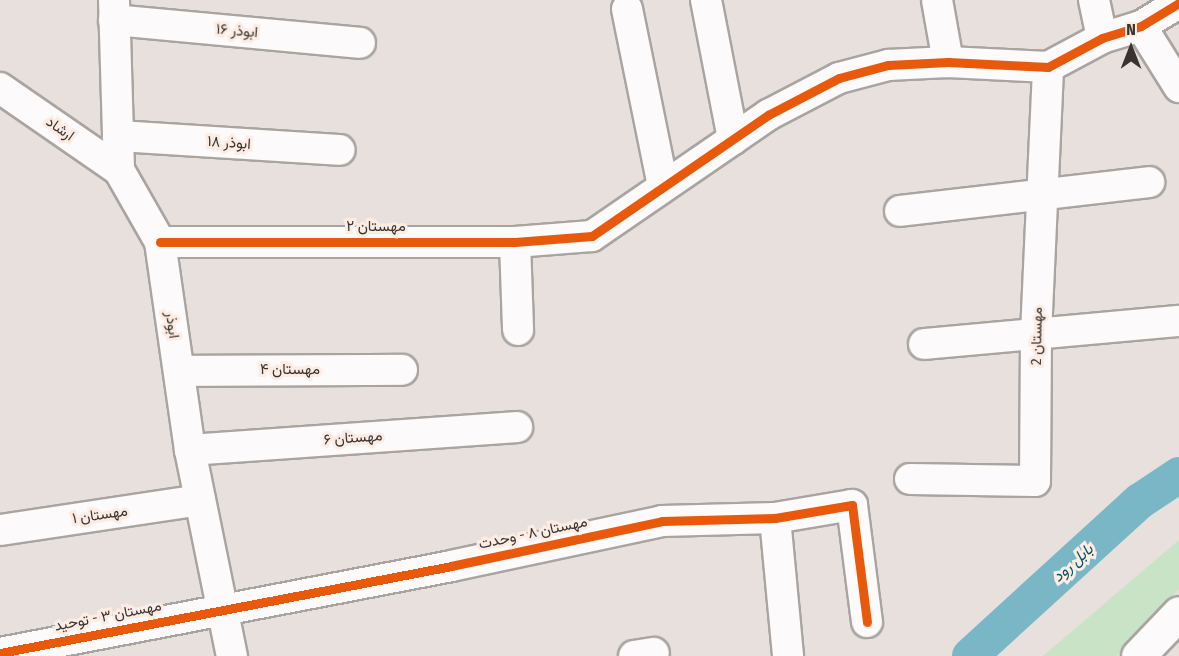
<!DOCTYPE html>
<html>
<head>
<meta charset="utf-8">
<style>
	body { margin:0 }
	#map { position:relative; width:1179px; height:656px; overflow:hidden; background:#e8e0dc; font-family:"Fira Sans Condensed",Vazirmatn,sans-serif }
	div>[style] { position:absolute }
	.green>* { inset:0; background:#c8e3c5 }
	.river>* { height:36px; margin:-18px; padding:0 18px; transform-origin:18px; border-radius:18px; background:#79b7c7 }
	.roads { filter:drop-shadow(2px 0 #aaa4a1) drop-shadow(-2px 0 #aaa4a1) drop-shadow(0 2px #aaa4a1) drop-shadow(0 -2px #aaa4a1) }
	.minor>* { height:30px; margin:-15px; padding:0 15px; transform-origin:15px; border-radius:15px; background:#fcfafa }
	.major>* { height:33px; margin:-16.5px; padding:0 16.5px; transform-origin:16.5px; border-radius:16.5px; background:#fcfafa }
	.cycleway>* { height:9px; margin:-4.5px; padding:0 4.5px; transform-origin:4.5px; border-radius:4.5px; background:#e8590c }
	span { translate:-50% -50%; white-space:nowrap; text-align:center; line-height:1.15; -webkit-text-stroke:6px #fcece3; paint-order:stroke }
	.street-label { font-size:15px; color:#393330 }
	.water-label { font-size:16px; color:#035667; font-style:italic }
	.north { position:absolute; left:1101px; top:18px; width:60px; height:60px; -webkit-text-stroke:4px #fcece3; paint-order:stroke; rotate:0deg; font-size:16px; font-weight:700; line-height:24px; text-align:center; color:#393330 }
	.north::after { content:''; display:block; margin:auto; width:21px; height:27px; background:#393330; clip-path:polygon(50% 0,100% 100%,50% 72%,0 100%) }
</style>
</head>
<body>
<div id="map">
	<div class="green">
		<i style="clip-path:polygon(1179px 540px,1179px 589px,1117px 656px,1043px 656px)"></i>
	</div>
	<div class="river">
		<i style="left:970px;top:656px;width:230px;rotate:-42.4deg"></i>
		<i style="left:1140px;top:501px;width:47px;rotate:-33.7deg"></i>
	</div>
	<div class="roads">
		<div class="minor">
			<i style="left:114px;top:0;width:170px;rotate:88.3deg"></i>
			<i style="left:119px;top:170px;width:83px;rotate:60.3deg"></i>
			<i style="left:160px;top:242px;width:210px;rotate:81.8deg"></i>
			<i style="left:190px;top:450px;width:210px;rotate:78.5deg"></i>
			<i style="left:706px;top:0;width:142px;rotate:79deg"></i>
			<i style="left:937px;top:0;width:63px;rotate:79.9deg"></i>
			<i style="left:1094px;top:0;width:39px;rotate:78deg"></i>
			<i style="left:627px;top:9px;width:181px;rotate:78.5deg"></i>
			<i style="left:114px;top:20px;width:247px;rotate:5.3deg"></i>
			<i style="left:1141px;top:26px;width:72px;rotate:58.1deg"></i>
			<i style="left:0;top:88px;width:145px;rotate:34.6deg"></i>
			<i style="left:118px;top:136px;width:222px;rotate:3.6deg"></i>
			<i style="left:900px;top:211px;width:251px;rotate:-6.6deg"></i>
			<i style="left:160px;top:242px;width:355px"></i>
			<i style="left:515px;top:242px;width:77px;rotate:-4.5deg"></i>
			<i style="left:592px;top:236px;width:214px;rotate:-34.5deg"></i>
			<i style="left:768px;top:115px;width:80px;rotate:-27.5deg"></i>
			<i style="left:839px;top:78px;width:51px;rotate:-14.9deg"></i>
			<i style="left:888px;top:65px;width:60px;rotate:-2.9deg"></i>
			<i style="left:948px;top:62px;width:100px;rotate:2.9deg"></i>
			<i style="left:1048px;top:67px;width:61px;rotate:-28.2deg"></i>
			<i style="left:1102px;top:38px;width:41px;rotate:-17.1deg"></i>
			<i style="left:1141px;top:26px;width:44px;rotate:-31.2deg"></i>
			<i style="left:515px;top:242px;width:88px;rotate:88deg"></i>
			<i style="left:924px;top:344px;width:256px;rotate:-5.2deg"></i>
			<i style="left:179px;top:371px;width:223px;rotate:-0.3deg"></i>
			<i style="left:190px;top:450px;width:328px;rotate:-4deg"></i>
			<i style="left:910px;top:479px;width:125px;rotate:0.9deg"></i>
			<i style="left:1035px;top:481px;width:147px;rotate:-89.6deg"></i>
			<i style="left:1036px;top:334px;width:267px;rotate:-87.4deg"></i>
			<i style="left:775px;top:518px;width:139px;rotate:84.6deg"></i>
			<i style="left:0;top:530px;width:202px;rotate:-8.5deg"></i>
			<i style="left:0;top:653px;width:459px;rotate:-10.9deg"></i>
			<i style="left:451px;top:566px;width:216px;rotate:-12deg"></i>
			<i style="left:662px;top:521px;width:113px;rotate:-1.5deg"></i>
			<i style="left:775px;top:518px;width:78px;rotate:-9.6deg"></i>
			<i style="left:852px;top:505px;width:118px;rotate:82.7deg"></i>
			<i style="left:634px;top:656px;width:20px;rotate:-9deg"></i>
		</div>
		<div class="major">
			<i style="left:1138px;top:656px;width:59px;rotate:-46.4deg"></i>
		</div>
	</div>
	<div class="cycleway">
		<i style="left:160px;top:242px;width:355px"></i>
		<i style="left:515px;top:242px;width:77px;rotate:-4.5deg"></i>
		<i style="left:592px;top:236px;width:214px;rotate:-34.5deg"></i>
		<i style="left:768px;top:115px;width:80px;rotate:-27.5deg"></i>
		<i style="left:839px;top:78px;width:51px;rotate:-14.9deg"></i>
		<i style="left:888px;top:65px;width:60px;rotate:-2.9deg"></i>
		<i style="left:948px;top:62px;width:100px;rotate:2.9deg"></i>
		<i style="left:1048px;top:67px;width:61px;rotate:-28.2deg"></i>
		<i style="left:1102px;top:38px;width:41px;rotate:-17.1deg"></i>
		<i style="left:1141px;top:26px;width:44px;rotate:-31.2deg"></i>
		<i style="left:0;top:653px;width:459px;rotate:-10.9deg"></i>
		<i style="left:451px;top:566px;width:216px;rotate:-12deg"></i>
		<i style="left:662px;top:521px;width:113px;rotate:-1.5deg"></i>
		<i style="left:775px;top:518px;width:78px;rotate:-9.6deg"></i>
		<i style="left:852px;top:505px;width:118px;rotate:82.7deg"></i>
	</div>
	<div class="street-label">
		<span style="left:237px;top:31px;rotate:5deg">ابوذر ۱۶</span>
		<span style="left:60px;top:129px;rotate:35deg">ارشاد</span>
		<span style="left:229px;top:143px;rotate:4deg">ابوذر ۱۸</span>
		<span style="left:376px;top:227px">مهستان ۲</span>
		<span style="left:172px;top:325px;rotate:82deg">ابوذر</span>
		<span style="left:1037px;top:336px;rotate:-89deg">مهستان 2</span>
		<span style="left:290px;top:370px">مهستان ۴</span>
		<span style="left:353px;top:438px;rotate:-4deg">مهستان ۶</span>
		<span style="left:100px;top:515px;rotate:-8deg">مهستان ۱</span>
		<span style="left:533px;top:533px;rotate:-12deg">مهستان ۸ - وحدت</span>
		<span style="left:108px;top:616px;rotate:-11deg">مهستان ۳ - توحید</span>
	</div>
	<div class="water-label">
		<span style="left:1073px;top:563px;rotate:-42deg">بابل رود</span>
	</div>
	<div class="north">N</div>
</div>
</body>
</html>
